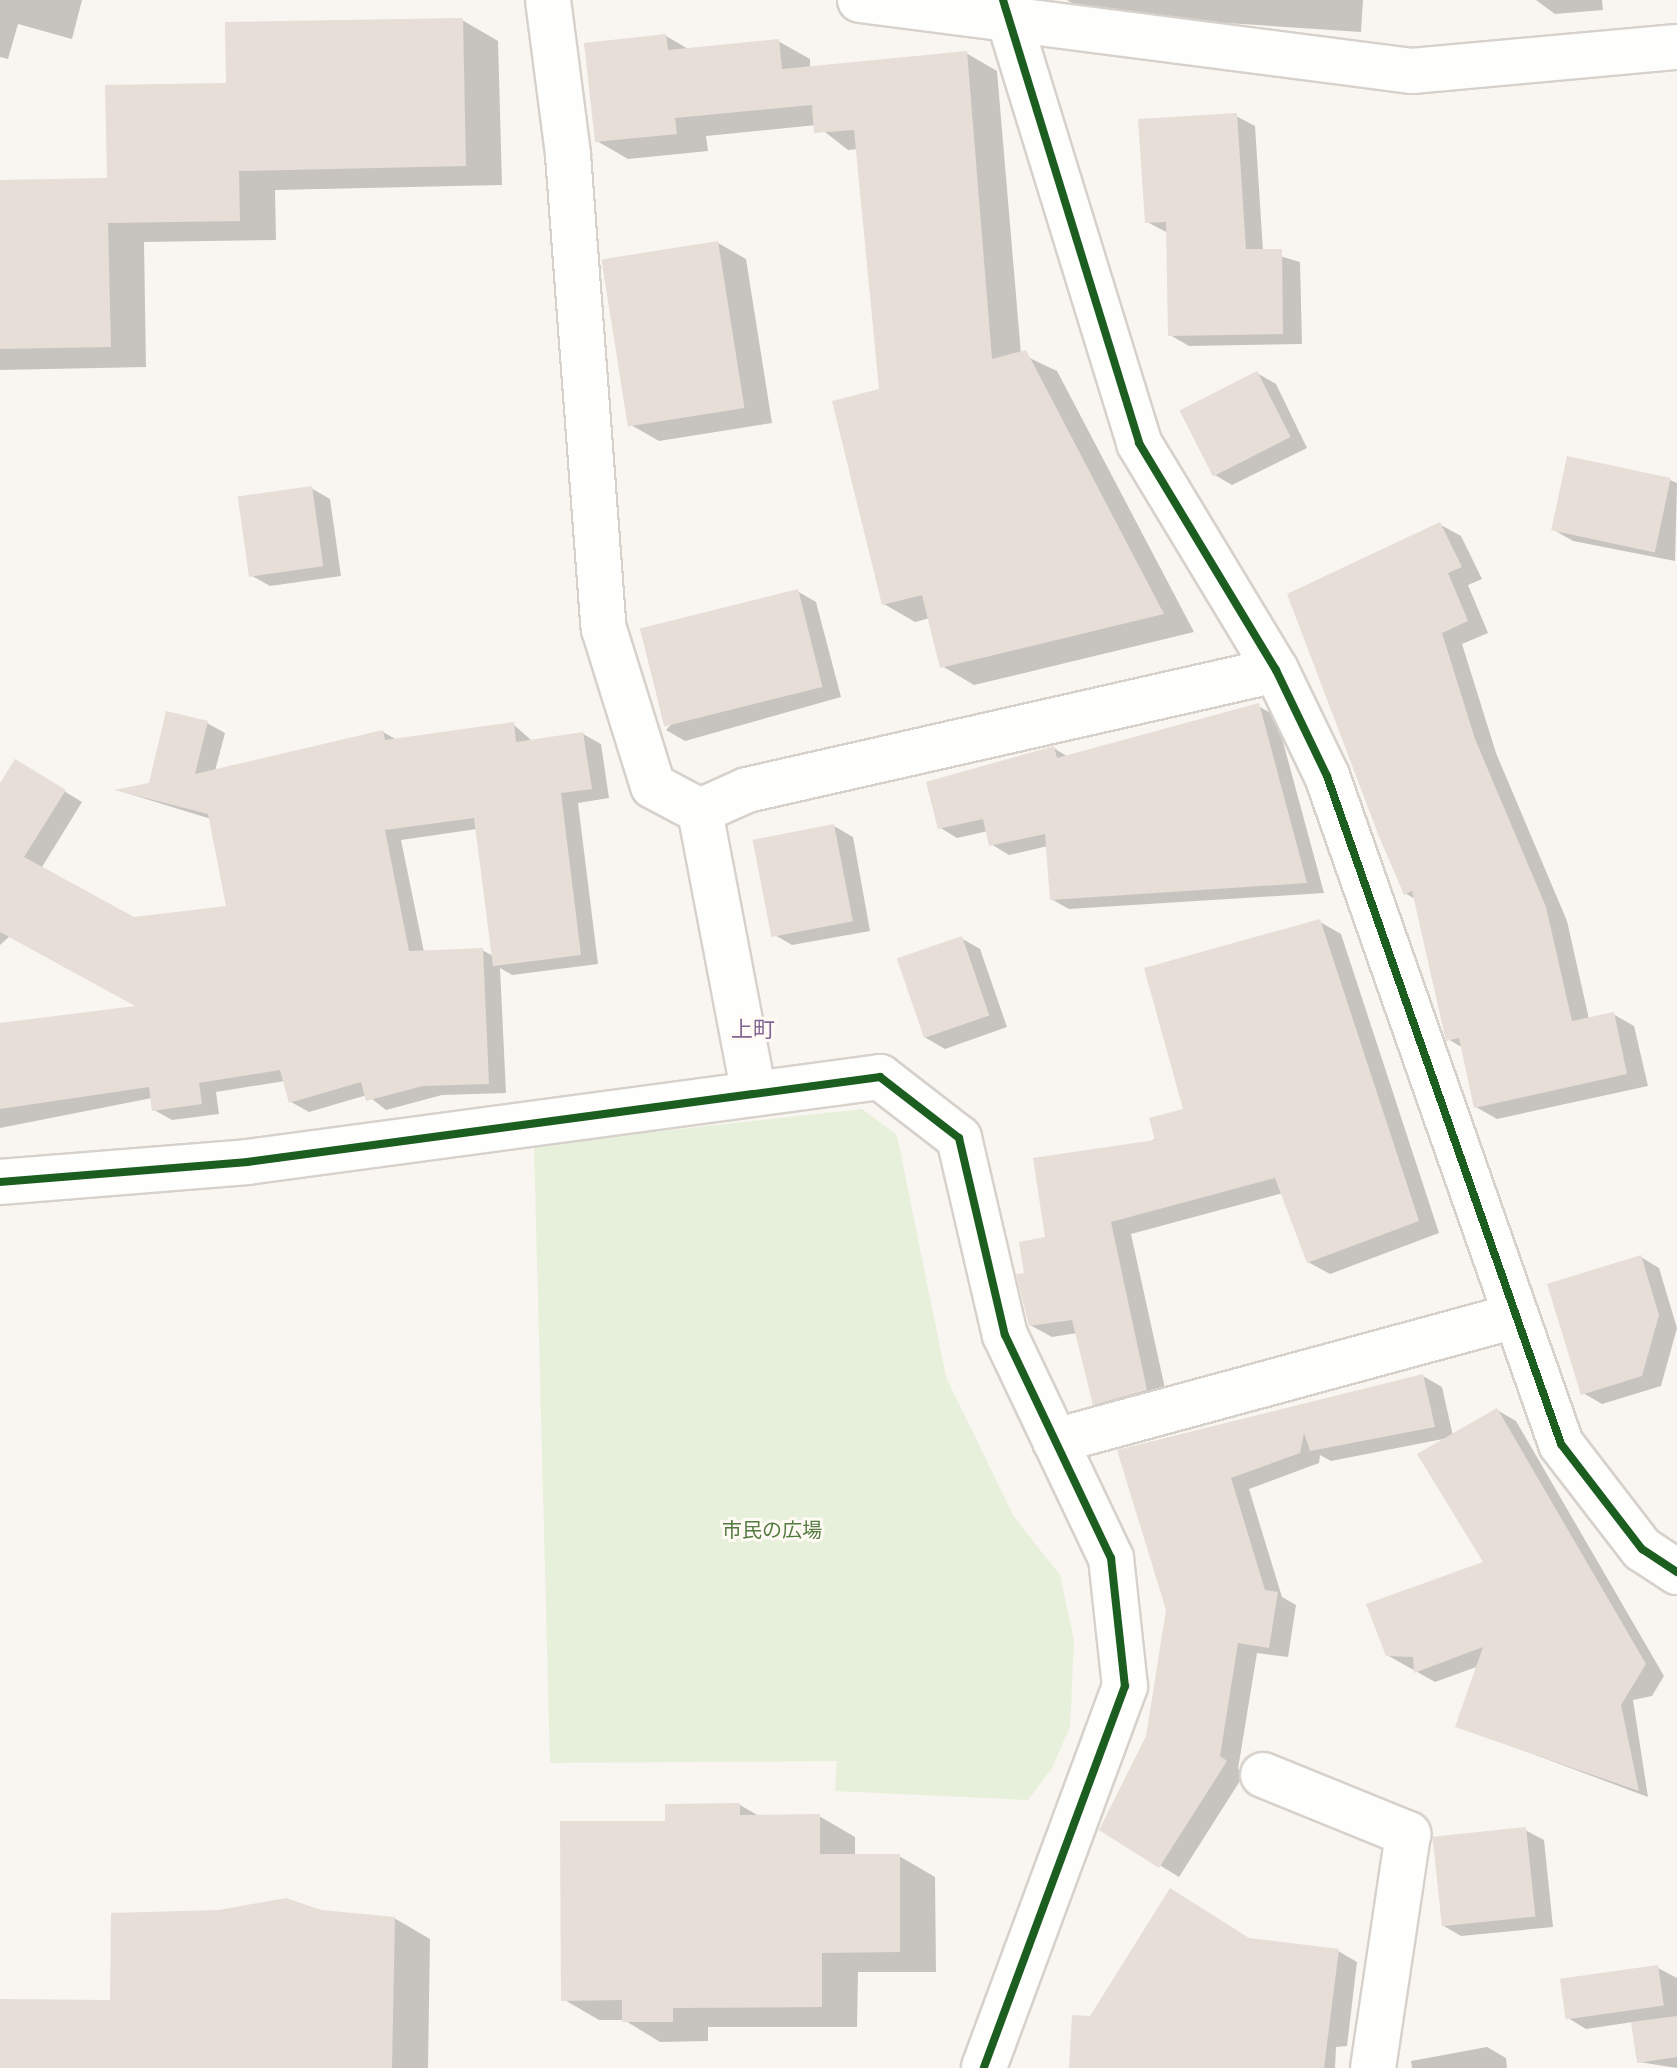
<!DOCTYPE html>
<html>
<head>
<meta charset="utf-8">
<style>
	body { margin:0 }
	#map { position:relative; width:1677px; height:2068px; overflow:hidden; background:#f9f5f0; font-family:Raleway,"Noto Sans JP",sans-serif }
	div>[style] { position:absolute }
	.green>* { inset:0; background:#e7f0db }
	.shadow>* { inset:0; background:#0003 }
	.building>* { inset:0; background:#e6ded7; transform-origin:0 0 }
	.roads { filter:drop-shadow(2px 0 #d7d1cb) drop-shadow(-2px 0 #d7d1cb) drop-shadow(0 2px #d7d1cb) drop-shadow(0 -2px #d7d1cb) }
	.minor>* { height:44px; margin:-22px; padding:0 22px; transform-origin:22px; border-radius:22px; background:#fefefd }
	.tertiary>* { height:44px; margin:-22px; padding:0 22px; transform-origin:22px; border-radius:22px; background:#fefefd }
	.cycleway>* { height:8px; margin:-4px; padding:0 4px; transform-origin:4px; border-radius:4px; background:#1b5e20 }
	span { translate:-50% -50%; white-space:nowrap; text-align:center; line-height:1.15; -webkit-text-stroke:6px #fffaf3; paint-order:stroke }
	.park-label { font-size:20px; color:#537a41 }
	.neighbourhood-label { font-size:22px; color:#846695 }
</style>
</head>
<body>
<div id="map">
	<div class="green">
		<i style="clip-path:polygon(862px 1109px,897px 1135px,946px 1377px,1014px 1517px,1060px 1575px,1074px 1641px,1070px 1727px,1052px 1768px,1028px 1800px,835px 1791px,837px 1761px,550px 1763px,534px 1145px)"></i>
	</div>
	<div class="shadow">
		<i style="clip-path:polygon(0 0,82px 0,72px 39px,18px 24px,8px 59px,0 57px)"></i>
		<i style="clip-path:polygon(1067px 0,1363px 0,1361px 32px,1091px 14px)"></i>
		<i style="clip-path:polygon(1536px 0,1602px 0,1603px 10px,1555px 14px)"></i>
		<i style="clip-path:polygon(462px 20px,498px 41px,502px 185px,275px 190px,276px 240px,144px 242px,146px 367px,0 370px,0 182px,109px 180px,228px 85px)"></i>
		<i style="clip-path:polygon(666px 36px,690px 50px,778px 41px,810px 59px,810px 68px,966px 53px,997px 71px,1021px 354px,1057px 371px,1194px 632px,974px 685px,942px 666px,930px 618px,915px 622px,884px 604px,881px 390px,858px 149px,848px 150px,816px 125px,706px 136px,708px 151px,628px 159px,597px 141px)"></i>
		<i style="clip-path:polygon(1236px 116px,1255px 126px,1263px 251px,1300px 262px,1302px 344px,1189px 346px,1170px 335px,1168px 233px,1147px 222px)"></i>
		<i style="clip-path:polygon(718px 243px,746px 259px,772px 423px,659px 441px,631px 425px)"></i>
		<i style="clip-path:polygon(1257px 373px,1276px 384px,1307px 448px,1232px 485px,1213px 474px)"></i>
		<i style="clip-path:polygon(1670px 480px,1677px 483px,1675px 561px,1573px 541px,1554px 530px)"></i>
		<i style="clip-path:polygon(311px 488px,330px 499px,341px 576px,270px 586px,252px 576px)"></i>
		<i style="clip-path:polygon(1439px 524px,1461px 536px,1482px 579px,1468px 585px,1488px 633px,1462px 644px,1496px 753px,1567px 921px,1589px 1019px,1613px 1014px,1634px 1026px,1648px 1086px,1497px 1119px,1476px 1107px,1463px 1048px,1448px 1039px,1415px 899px,1405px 893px)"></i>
		<i style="clip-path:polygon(797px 591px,816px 602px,841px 697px,685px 741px,666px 730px)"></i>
		<i style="clip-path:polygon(1258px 706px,1276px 716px,1324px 893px,1069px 909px,1051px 899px,1048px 846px,1009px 855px,991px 844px,988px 831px,957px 838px,939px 827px,1054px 748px,1068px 757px)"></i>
		<i style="clip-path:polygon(evenodd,207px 723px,225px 733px,215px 771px,383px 732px,397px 740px,513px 724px,532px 741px,583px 734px,601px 744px,609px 798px,578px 803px,598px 964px,512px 975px,500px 968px,506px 1093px,442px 1095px,386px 1110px,367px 1095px,309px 1112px,291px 1102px,285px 1081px,216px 1092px,219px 1114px,172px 1120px,154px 1110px,152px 1098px,0 1128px,0 1027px,140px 1007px,10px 936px,0 945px,0 787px,16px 762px,82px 802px,42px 867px,134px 919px,228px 908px,211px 819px,120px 791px,150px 785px,207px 723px,477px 829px,493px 956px,482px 950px,424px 952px,401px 840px,477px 829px)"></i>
		<i style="clip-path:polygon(834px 826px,853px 837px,870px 931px,792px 945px,773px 934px)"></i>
		<i style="clip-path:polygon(1320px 922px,1341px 934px,1439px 1233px,1330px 1274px,1308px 1262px,1283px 1193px,1131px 1234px,1168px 1402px,1115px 1416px,1094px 1404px,1077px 1333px,1052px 1337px,1030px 1325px,1026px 1274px,1048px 1239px,1185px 1110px)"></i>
		<i style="clip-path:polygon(961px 938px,980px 949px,1007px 1027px,945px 1049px,926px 1038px)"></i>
		<i style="clip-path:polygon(1641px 1257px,1659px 1268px,1677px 1328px,1661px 1386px,1602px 1404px,1583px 1393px)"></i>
		<i style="clip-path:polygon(1423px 1376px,1442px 1387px,1453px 1436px,1497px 1410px,1516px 1421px,1664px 1676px,1652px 1696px,1633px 1700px,1648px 1797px,1458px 1726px,1479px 1666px,1435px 1682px,1387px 1655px,1486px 1563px,1448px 1438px,1331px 1461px,1320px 1455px,1319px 1463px,1249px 1489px,1282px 1597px,1296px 1605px,1288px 1657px,1257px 1653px,1238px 1769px,1245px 1773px,1179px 1877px,1101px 1829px,1148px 1737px,1168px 1610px,1120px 1451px)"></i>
		<i style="clip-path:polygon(740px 1805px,759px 1816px,819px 1816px,855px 1837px,855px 1856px,899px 1856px,935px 1877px,936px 1972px,858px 1972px,857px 2027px,708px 2027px,708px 2041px,660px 2042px,624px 2020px,599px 2020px,563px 1999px,667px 1823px)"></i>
		<i style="clip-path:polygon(1525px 1830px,1544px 1840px,1553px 1927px,1461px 1936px,1442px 1925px)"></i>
		<i style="clip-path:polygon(321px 1912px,394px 1918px,430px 1939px,428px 2068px,0 2068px,0 2001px,112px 2002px)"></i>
		<i style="clip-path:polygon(1251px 1940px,1338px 1951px,1357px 1962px,1347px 2046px,1336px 2047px,1335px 2068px,1071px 2068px,1091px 2018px)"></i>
		<i style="clip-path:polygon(1658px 1968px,1677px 1978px,1677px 2068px,1639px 2062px,1633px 2022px,1586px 2029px,1568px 2018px)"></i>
		<i style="clip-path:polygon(1487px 2047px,1506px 2058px,1507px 2068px,1412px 2068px,1411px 2061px)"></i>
	</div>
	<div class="building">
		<i style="clip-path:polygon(463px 18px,466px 166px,239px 171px,240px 221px,108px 223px,111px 347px,0 349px,0 180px,107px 178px,105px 85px,226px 83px,225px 22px)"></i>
		<i style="clip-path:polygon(666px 34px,668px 50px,779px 39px,782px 69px,967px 51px,992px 359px,1026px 350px,1164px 614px,940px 668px,922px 595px,882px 605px,832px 401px,879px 389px,854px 130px,814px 133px,812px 105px,675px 118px,677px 134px,595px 142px,584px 43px)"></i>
		<i style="clip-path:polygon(1237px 113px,1246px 249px,1282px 249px,1283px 334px,1168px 336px,1166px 222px,1145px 223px,1138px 119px)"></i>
		<i style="left:718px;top:241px;width:169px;height:118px;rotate:81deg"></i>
		<i style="left:1257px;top:371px;width:74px;height:87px;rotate:63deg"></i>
		<i style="left:1567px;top:456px;width:106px;height:76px;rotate:12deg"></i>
		<i style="left:312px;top:486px;width:81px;height:75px;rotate:82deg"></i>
		<i style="clip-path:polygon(1440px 522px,1462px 567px,1448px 573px,1468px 621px,1442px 633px,1475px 739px,1546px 907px,1572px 1021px,1614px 1012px,1627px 1074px,1474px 1108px,1459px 1038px,1446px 1041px,1412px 891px,1404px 895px,1378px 834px,1287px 594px)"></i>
		<i style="left:798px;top:589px;width:101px;height:163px;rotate:76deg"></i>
		<i style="clip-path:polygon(1259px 703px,1307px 883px,1050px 900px,1045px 834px,989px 846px,983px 819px,938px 829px,926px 782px,1054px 746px,1057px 758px)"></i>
		<i style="clip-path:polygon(166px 711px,208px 721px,195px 774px,383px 730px,385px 740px,514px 722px,516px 742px,583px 732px,592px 789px,561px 793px,581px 955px,493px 966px,474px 818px,385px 830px,409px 951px,483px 948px,489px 1084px,423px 1086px,366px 1101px,361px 1082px,289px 1103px,280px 1070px,199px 1083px,202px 1104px,152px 1111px,149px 1087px,0 1109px,0 1023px,135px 1006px,0 932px,0 783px,15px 759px,66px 790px,24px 857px,134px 917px,226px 906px,208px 814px,114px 790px,149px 783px)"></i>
		<i style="left:834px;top:824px;width:99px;height:83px;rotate:79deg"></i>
		<i style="clip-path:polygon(1320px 919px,1419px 1221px,1307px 1263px,1275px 1178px,1111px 1222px,1147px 1390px,1093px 1405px,1072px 1320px,1029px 1326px,1016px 1274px,1024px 1273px,1019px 1242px,1045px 1237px,1033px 1158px,1155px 1140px,1149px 1118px,1183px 1109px,1144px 968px)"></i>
		<i style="left:962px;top:936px;width:84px;height:69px;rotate:71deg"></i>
		<i style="clip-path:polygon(1641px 1255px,1659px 1315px,1642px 1376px,1581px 1395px,1547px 1284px)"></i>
		<i style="clip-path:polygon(1423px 1374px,1435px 1427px,1310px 1451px,1304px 1433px,1300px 1453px,1231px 1478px,1265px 1590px,1278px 1592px,1269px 1648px,1238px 1643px,1220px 1756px,1227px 1761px,1159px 1868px,1099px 1830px,1146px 1736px,1166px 1610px,1117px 1450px)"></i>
		<i style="clip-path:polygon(1497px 1408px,1646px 1664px,1621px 1705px,1639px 1791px,1455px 1727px,1483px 1647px,1414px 1673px,1413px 1657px,1386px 1656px,1366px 1604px,1483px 1562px,1417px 1454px)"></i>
		<i style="clip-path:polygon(740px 1803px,740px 1815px,820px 1814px,820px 1854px,900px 1854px,900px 1952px,822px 1953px,822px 2007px,673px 2008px,673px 2022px,622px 2022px,622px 2000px,561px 2001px,560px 1821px,665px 1821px,665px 1804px)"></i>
		<i style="left:1526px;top:1827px;width:90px;height:94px;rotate:84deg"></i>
		<i style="clip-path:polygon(1170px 1888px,1249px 1938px,1339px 1949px,1324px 2068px,1069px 2068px,1072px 2015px,1090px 2016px)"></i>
		<i style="clip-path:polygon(286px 1898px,321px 1910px,395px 1917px,392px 2068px,0 2068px,0 1999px,110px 2000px,111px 1913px,219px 1910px)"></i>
		<i style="left:1658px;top:1965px;width:41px;height:99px;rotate:82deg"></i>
		<i style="clip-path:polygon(1677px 2016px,1677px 2057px,1637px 2063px,1631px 2022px)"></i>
	</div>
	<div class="roads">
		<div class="minor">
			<i style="left:548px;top:0;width:156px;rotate:82.6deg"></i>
			<i style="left:568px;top:155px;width:475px;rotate:85.7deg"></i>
			<i style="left:604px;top:629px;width:164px;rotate:72.7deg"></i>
			<i style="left:653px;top:786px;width:53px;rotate:28deg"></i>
			<i style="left:1055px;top:1441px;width:476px;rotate:-15.2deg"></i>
			<i style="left:1263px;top:1775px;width:157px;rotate:22.1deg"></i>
			<i style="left:1408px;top:1834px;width:237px;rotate:98.5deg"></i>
		</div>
		<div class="tertiary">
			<i style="left:860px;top:0;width:557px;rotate:7.33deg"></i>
			<i style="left:1412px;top:71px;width:266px;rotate:-5.2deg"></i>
			<i style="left:1003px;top:0;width:463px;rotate:72.9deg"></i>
			<i style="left:1139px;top:443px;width:265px;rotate:58.9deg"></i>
			<i style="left:1276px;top:670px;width:118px;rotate:64.3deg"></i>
			<i style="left:1327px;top:776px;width:708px;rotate:70.69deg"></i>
			<i style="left:1561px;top:1444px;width:133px;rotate:52.4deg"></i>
			<i style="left:1642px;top:1549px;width:42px;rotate:33.3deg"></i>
			<i style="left:753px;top:1089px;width:283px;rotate:-100.8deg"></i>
			<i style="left:700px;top:811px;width:51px;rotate:-24.1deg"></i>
			<i style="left:747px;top:790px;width:542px;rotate:-12.78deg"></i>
			<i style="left:0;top:1182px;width:248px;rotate:-4.6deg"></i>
			<i style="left:247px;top:1162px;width:639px;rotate:-7.65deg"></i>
			<i style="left:880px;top:1077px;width:100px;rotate:37.7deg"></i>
			<i style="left:959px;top:1138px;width:202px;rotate:76.9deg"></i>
			<i style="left:1005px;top:1335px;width:247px;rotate:64.6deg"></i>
			<i style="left:1111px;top:1558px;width:129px;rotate:83.8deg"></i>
			<i style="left:1125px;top:1686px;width:407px;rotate:110.3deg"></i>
		</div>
	</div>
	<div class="cycleway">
		<i style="left:1003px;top:0;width:463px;rotate:72.9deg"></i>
		<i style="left:1139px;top:443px;width:265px;rotate:58.9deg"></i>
		<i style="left:1276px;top:670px;width:118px;rotate:64.3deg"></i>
		<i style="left:1327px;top:776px;width:708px;rotate:70.69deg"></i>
		<i style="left:1561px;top:1444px;width:133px;rotate:52.4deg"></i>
		<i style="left:1642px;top:1549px;width:42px;rotate:33.3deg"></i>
		<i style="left:0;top:1182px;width:248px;rotate:-4.6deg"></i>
		<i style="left:247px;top:1162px;width:639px;rotate:-7.65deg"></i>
		<i style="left:880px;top:1077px;width:100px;rotate:37.7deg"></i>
		<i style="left:959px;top:1138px;width:202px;rotate:76.9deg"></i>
		<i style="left:1005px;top:1335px;width:247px;rotate:64.6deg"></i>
		<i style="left:1111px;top:1558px;width:129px;rotate:83.8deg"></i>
		<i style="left:1125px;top:1686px;width:407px;rotate:110.3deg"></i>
	</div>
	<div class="park-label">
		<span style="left:772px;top:1530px">市民の広場</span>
	</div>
	<div class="neighbourhood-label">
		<span style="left:753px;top:1030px">上町</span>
	</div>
</div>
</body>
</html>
